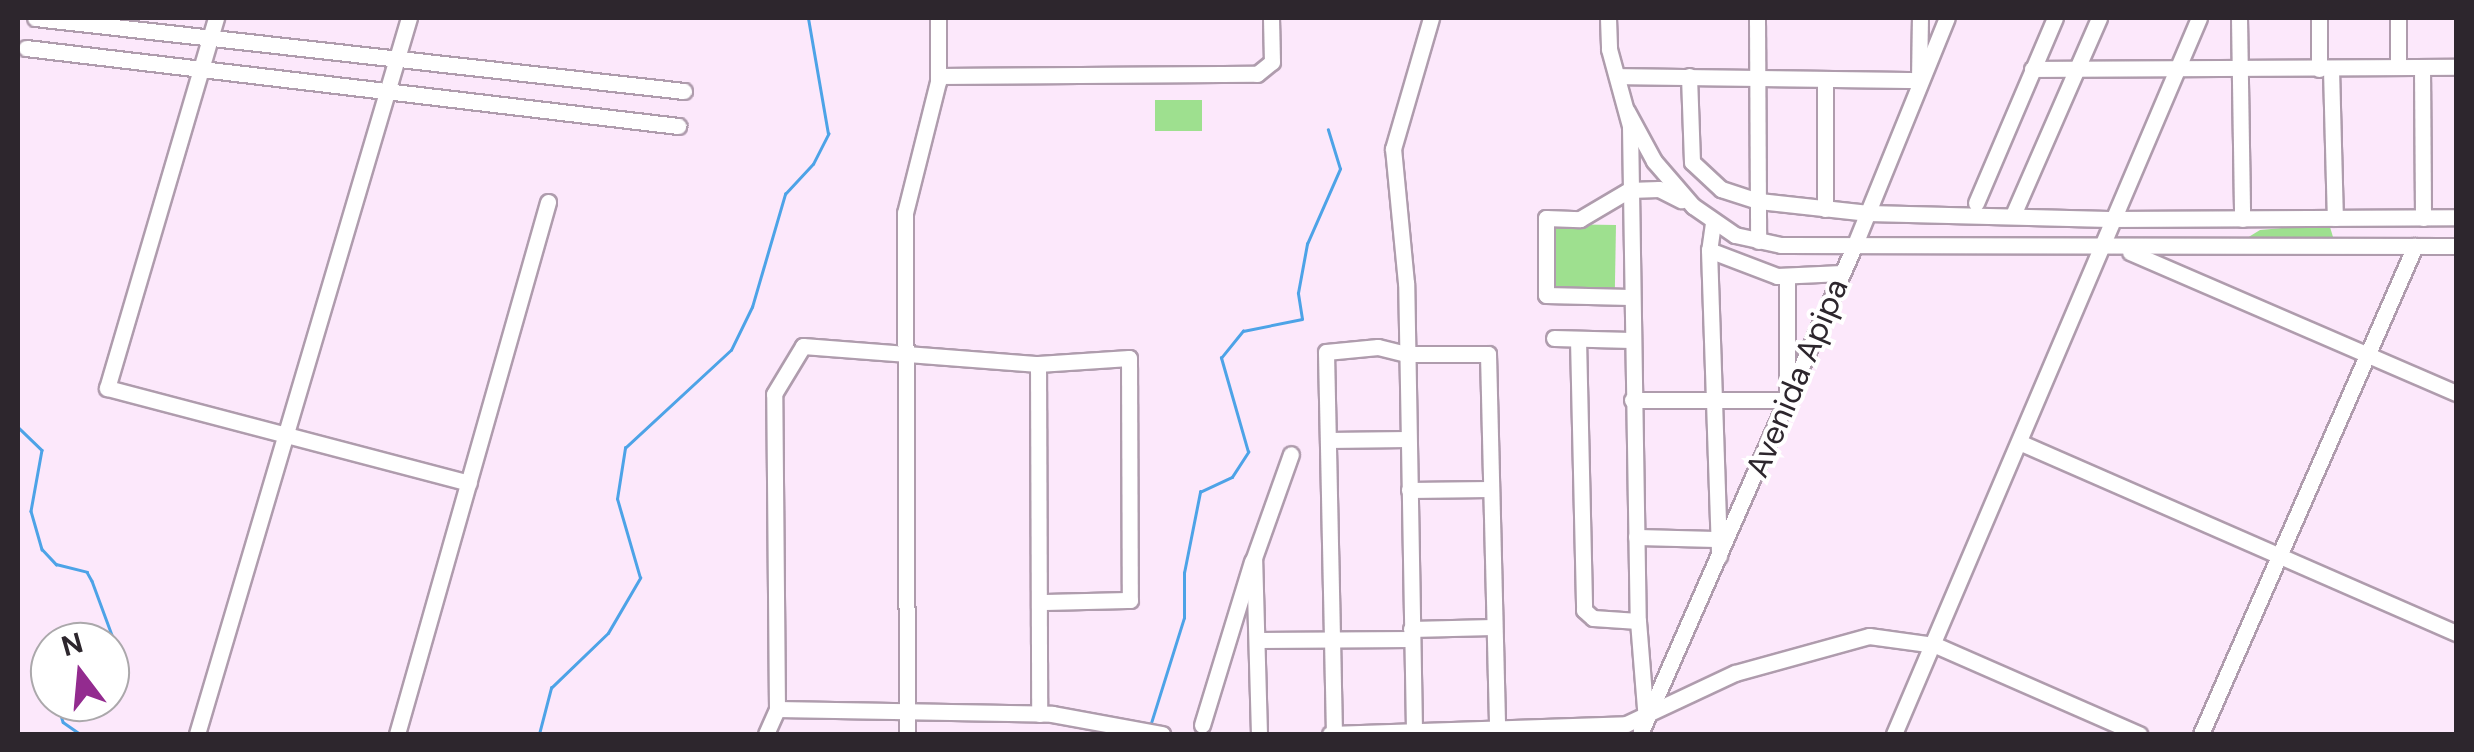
<!DOCTYPE html>
<html>
<head>
<meta charset="utf-8">
<style>
	body { margin:0 }
	#map { position:relative; width:2474px; height:752px; overflow:hidden; background:#fce8fb; font-family:"DM Sans",sans-serif }
	div>[style] { position:absolute }
	.green>* { inset:0; background:#9ee08f; transform-origin:0 0 }
	.stream>* { height:2.5px; margin:-1.25px; padding:0 1.25px; transform-origin:1.25px; border-radius:1.25px; background:#4da3e7 }
	.roads { filter:drop-shadow(2px 0 #af9cad) drop-shadow(-2px 0 #af9cad) drop-shadow(0 2px #af9cad) drop-shadow(0 -2px #af9cad) }
	.minor>* { height:15px; margin:-7.5px; padding:0 7.5px; transform-origin:7.5px; border-radius:7.5px; background:#fff }
	span { translate:-50% -50%; white-space:nowrap; text-align:center; line-height:1.15; -webkit-text-stroke:8px #fff; paint-order:stroke }
	.street-label { font-size:32px; color:#2d262d }
	.frame { position:absolute; inset:0; border:20px solid #2d262d; pointer-events:none }
	.north { position:absolute; left:30px; top:622px; width:100px; height:100px; box-sizing:border-box; background:#fff; border:2px solid #aba8ab; border-radius:50%; rotate:344deg; font-size:28px; font-weight:700; line-height:40px; text-align:center; color:#2d262d }
	.north::after { content:''; display:block; margin:auto; width:35px; height:45px; background:#932b8f; clip-path:polygon(50% 0,100% 100%,50% 72%,0 100%) }
</style>
</head>
<body>
<div id="map">
	<div class="green">
		<i style="left:1155px;top:100px;width:47px;height:31px"></i>
		<i style="left:1553px;top:224px;width:63px;height:65px;rotate:1deg"></i>
		<i style="clip-path:polygon(2314px 225px,2330px 227px,2333px 237px,2247px 238px,2260px 230px)"></i>
	</div>
	<div class="stream">
		<i style="left:18px;top:427px;width:33px;rotate:44deg"></i>
		<i style="left:42px;top:450px;width:62px;rotate:100.2deg"></i>
		<i style="left:31px;top:511px;width:40px;rotate:74deg"></i>
		<i style="left:42px;top:549px;width:21px;rotate:47deg"></i>
		<i style="left:56px;top:564px;width:32px;rotate:14deg"></i>
		<i style="left:87px;top:572px;width:10px;rotate:61deg"></i>
		<i style="left:92px;top:581px;width:69px;rotate:69.7deg"></i>
		<i style="left:116px;top:646px;width:24px;rotate:105deg"></i>
		<i style="left:67px;top:702px;width:12px;rotate:125deg"></i>
		<i style="left:60px;top:712px;width:10px;rotate:73deg"></i>
		<i style="left:63px;top:722px;width:21px;rotate:35deg"></i>
		<i style="left:1151px;top:723px;width:110px;rotate:-72.6deg"></i>
		<i style="left:1184px;top:618px;width:45px;rotate:-90deg"></i>
		<i style="left:1184px;top:573px;width:83px;rotate:-78.8deg"></i>
		<i style="left:1200px;top:492px;width:35px;rotate:-25deg"></i>
		<i style="left:1232px;top:477px;width:30px;rotate:-57deg"></i>
		<i style="left:1248px;top:452px;width:98px;rotate:-106deg"></i>
		<i style="left:1221px;top:358px;width:35px;rotate:-51deg"></i>
		<i style="left:1243px;top:331px;width:60px;rotate:-11.5deg"></i>
		<i style="left:1302px;top:319px;width:26px;rotate:-99deg"></i>
		<i style="left:1298px;top:293px;width:50px;rotate:-79.6deg"></i>
		<i style="left:1307px;top:244px;width:82px;rotate:-66.3deg"></i>
		<i style="left:1340px;top:169px;width:41px;rotate:-107.1deg"></i>
		<i style="left:539px;top:734px;width:48px;rotate:-75.4deg"></i>
		<i style="left:551px;top:688px;width:79px;rotate:-44deg"></i>
		<i style="left:608px;top:633px;width:64px;rotate:-59.8deg"></i>
		<i style="left:640px;top:578px;width:82px;rotate:-106.2deg"></i>
		<i style="left:617px;top:499px;width:52px;rotate:-81.1deg"></i>
		<i style="left:625px;top:448px;width:144px;rotate:-42.8deg"></i>
		<i style="left:731px;top:350px;width:48px;rotate:-64deg"></i>
		<i style="left:752px;top:307px;width:118px;rotate:-73.7deg"></i>
		<i style="left:785px;top:194px;width:41px;rotate:-47deg"></i>
		<i style="left:813px;top:164px;width:34px;rotate:-63deg"></i>
		<i style="left:828px;top:134px;width:118px;rotate:-99.8deg"></i>
	</div>
	<div class="roads">
		<div class="minor">
			<i style="left:35px;top:18px;width:653px;rotate:6.42deg"></i>
			<i style="left:216px;top:18px;width:386px;rotate:106.4deg"></i>
			<i style="left:107px;top:388px;width:374px;rotate:14.7deg"></i>
			<i style="left:1608px;top:18px;width:31px;rotate:88deg"></i>
			<i style="left:1609px;top:49px;width:80px;rotate:74.7deg"></i>
			<i style="left:1630px;top:126px;width:495px;rotate:89.1deg"></i>
			<i style="left:1638px;top:621px;width:99px;rotate:85.4deg"></i>
			<i style="left:1757px;top:18px;width:223px;rotate:89.7deg"></i>
			<i style="left:2239px;top:18px;width:201px;rotate:89.1deg"></i>
			<i style="left:2319px;top:18px;width:51px;rotate:90deg"></i>
			<i style="left:2398px;top:18px;width:49px;rotate:90deg"></i>
			<i style="left:26px;top:48px;width:657px;rotate:6.82deg"></i>
			<i style="left:2422px;top:68px;width:150px;rotate:89.6deg"></i>
			<i style="left:2032px;top:69px;width:424px;rotate:-0.3deg"></i>
			<i style="left:2331px;top:69px;width:149px;rotate:88.5deg"></i>
			<i style="left:938px;top:76px;width:319px;rotate:-0.4deg"></i>
			<i style="left:1257px;top:74px;width:19px;rotate:-39deg"></i>
			<i style="left:1272px;top:62px;width:44px;rotate:-91.3deg"></i>
			<i style="left:1617px;top:76px;width:302px;rotate:0.8deg"></i>
			<i style="left:1919px;top:80px;width:62px;rotate:-89.1deg"></i>
			<i style="left:1689px;top:76px;width:86px;rotate:88deg"></i>
			<i style="left:1692px;top:162px;width:40px;rotate:43deg"></i>
			<i style="left:1721px;top:189px;width:40px;rotate:18deg"></i>
			<i style="left:1759px;top:201px;width:110px;rotate:6.3deg"></i>
			<i style="left:1868px;top:213px;width:241px;rotate:1.4deg"></i>
			<i style="left:2109px;top:219px;width:347px;rotate:-0.3deg"></i>
			<i style="left:1627px;top:111px;width:57px;rotate:61.6deg"></i>
			<i style="left:1654px;top:161px;width:60px;rotate:49.1deg"></i>
			<i style="left:1693px;top:206px;width:51px;rotate:34.6deg"></i>
			<i style="left:1735px;top:235px;width:47px;rotate:12.3deg"></i>
			<i style="left:1781px;top:245px;width:675px;rotate:0.08deg"></i>
			<i style="left:1976px;top:203px;width:201px;rotate:-66.9deg"></i>
			<i style="left:1825px;top:209px;width:129px;rotate:-90deg"></i>
			<i style="left:2013px;top:215px;width:215px;rotate:-66.4deg"></i>
			<i style="left:1713px;top:223px;width:27px;rotate:98deg"></i>
			<i style="left:1709px;top:250px;width:306px;rotate:88.1deg"></i>
			<i style="left:1709px;top:250px;width:73px;rotate:20.9deg"></i>
			<i style="left:1777px;top:276px;width:65px;rotate:-2.6deg"></i>
			<i style="left:2130px;top:252px;width:355px;rotate:23.4deg"></i>
			<i style="left:1630px;top:297px;width:84px;rotate:-178.6deg"></i>
			<i style="left:1546px;top:295px;width:77px;rotate:-90deg"></i>
			<i style="left:1546px;top:218px;width:34px;rotate:2deg"></i>
			<i style="left:1580px;top:219px;width:57px;rotate:-30.6deg"></i>
			<i style="left:1629px;top:190px;width:30px;rotate:-2deg"></i>
			<i style="left:1659px;top:189px;width:25px;rotate:27deg"></i>
			<i style="left:1554px;top:338px;width:77px;rotate:1.5deg"></i>
			<i style="left:1578px;top:339px;width:271px;rotate:88.7deg"></i>
			<i style="left:1584px;top:610px;width:12px;rotate:42deg"></i>
			<i style="left:1593px;top:618px;width:45px;rotate:3.8deg"></i>
			<i style="left:1038px;top:364px;width:350px;rotate:89.8deg"></i>
			<i style="left:1632px;top:400px;width:155px"></i>
			<i style="left:1787px;top:400px;width:123px;rotate:-90deg"></i>
			<i style="left:1328px;top:440px;width:80px;rotate:-0.7deg"></i>
			<i style="left:2021px;top:443px;width:475px;rotate:23.6deg"></i>
			<i style="left:1409px;top:490px;width:81px;rotate:-0.7deg"></i>
			<i style="left:1636px;top:537px;width:81px;rotate:1.4deg"></i>
			<i style="left:1411px;top:629px;width:82px;rotate:-1.4deg"></i>
			<i style="left:1257px;top:640px;width:155px;rotate:-0.4deg"></i>
			<i style="left:777px;top:709px;width:275px;rotate:1deg"></i>
			<i style="left:1052px;top:714px;width:112px;rotate:10.3deg"></i>
			<i style="left:1202px;top:725px;width:171px;rotate:-73deg"></i>
			<i style="left:1414px;top:730px;width:447px;rotate:-91deg"></i>
			<i style="left:1406px;top:283px;width:135px;rotate:-95.5deg"></i>
			<i style="left:1393px;top:149px;width:136px;rotate:-73.8deg"></i>
			<i style="left:197px;top:734px;width:747px;rotate:-73.51deg"></i>
			<i style="left:397px;top:734px;width:553px;rotate:-74.15deg"></i>
			<i style="left:766px;top:734px;width:27px;rotate:-66deg"></i>
			<i style="left:777px;top:709px;width:315px;rotate:-90.5deg"></i>
			<i style="left:774px;top:394px;width:56px;rotate:-58.9deg"></i>
			<i style="left:803px;top:346px;width:236px;rotate:4.4deg"></i>
			<i style="left:1038px;top:364px;width:91px;rotate:-3.8deg"></i>
			<i style="left:1129px;top:358px;width:242px;rotate:89.8deg"></i>
			<i style="left:1130px;top:600px;width:88px;rotate:178.7deg"></i>
			<i style="left:907px;top:734px;width:521px;rotate:-90.22deg"></i>
			<i style="left:905px;top:213px;width:135px;rotate:-75.9deg"></i>
			<i style="left:938px;top:82px;width:64px;rotate:-90deg"></i>
			<i style="left:1259px;top:734px;width:176px;rotate:-91.6deg"></i>
			<i style="left:1254px;top:558px;width:110px;rotate:-70.4deg"></i>
			<i style="left:1330px;top:734px;width:296px;rotate:-1.9deg"></i>
			<i style="left:1626px;top:724px;width:120px;rotate:-25.1deg"></i>
			<i style="left:1735px;top:673px;width:139px;rotate:-15.4deg"></i>
			<i style="left:1869px;top:636px;width:67px;rotate:7.8deg"></i>
			<i style="left:1935px;top:645px;width:223px;rotate:23.6deg"></i>
			<i style="left:1334px;top:734px;width:382px;rotate:-91.2deg"></i>
			<i style="left:1326px;top:352px;width:52px;rotate:-5.5deg"></i>
			<i style="left:1378px;top:347px;width:30px;rotate:14deg"></i>
			<i style="left:1407px;top:354px;width:81px"></i>
			<i style="left:1488px;top:354px;width:374px;rotate:88.6deg"></i>
			<i style="left:1640px;top:734px;width:530px;rotate:-66.29deg"></i>
			<i style="left:1853px;top:249px;width:249px;rotate:-67.9deg"></i>
			<i style="left:1894px;top:734px;width:778px;rotate:-66.93deg"></i>
			<i style="left:2201px;top:734px;width:533px;rotate:-66.32deg"></i>
		</div>
	</div>
	<div class="street-label">
		<span style="left:1797px;top:378px;rotate:-67deg">Avenida Apipa</span>
	</div>
	<div class="frame"></div>
	<div class="north">N</div>
</div>
</body>
</html>
